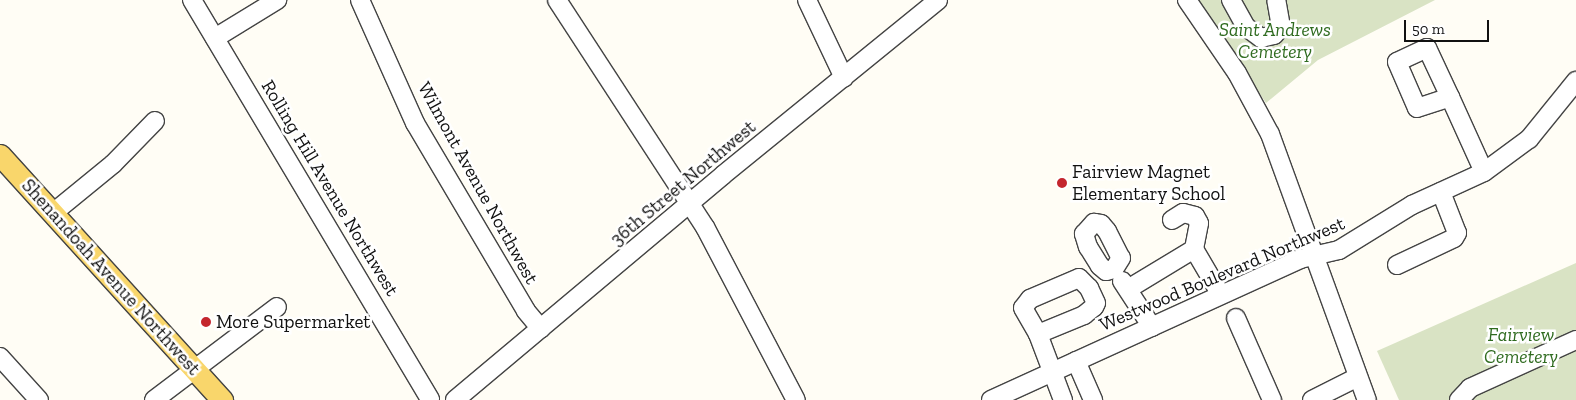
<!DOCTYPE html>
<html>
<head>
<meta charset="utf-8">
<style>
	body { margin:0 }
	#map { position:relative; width:1576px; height:400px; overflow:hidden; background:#fffdf5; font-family:"Zilla Slab",serif }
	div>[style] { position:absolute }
	.cemetery>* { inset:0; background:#d9e3c4 }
	.roads { filter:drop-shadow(1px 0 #444) drop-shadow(-1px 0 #444) drop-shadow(0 1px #444) drop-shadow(0 -1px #444) }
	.minor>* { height:18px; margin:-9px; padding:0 9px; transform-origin:9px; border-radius:9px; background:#fff }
	.major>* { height:21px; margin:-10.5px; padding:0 10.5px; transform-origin:10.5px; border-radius:10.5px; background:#f9d66b }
	.dots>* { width:14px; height:14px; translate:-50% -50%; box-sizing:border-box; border:2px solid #fff; border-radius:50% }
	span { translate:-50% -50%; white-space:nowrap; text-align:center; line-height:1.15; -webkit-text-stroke:5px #fff; paint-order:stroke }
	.park-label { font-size:19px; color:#2f6b1f; font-style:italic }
	.poi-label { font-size:19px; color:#111 }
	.left { translate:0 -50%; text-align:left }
	.street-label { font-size:19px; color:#111 }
	.scale { position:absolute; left:1404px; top:20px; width:85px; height:22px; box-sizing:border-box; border:2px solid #111; border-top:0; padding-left:6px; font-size:15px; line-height:18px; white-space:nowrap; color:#111; -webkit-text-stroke:4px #fff; paint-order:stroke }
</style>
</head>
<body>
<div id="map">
	<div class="cemetery">
		<i style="clip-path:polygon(1196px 0,1435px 0,1318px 60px,1266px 103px)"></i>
		<i style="clip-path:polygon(1576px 263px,1576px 400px,1399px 400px,1377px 351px)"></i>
	</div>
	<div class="roads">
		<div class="minor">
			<i style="left:192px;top:0;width:465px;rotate:59.2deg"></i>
			<i style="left:360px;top:0;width:135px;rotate:65.9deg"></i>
			<i style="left:415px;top:123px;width:218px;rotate:59.4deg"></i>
			<i style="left:526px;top:311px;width:23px;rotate:50deg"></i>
			<i style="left:557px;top:0;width:271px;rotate:56.9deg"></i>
			<i style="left:705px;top:227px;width:195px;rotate:62.3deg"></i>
			<i style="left:807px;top:0;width:86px;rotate:64.6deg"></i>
			<i style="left:1187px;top:0;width:88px;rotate:55.6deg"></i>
			<i style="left:1237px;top:73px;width:69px;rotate:61.6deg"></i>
			<i style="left:1270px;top:134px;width:283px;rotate:70deg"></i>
			<i style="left:1231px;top:0;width:31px;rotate:61deg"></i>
			<i style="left:1246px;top:27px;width:19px;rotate:36deg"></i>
			<i style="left:1261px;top:38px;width:13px;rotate:-13deg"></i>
			<i style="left:1274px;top:35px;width:11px;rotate:-49deg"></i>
			<i style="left:1281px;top:27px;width:27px;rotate:-100deg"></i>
			<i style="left:215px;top:38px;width:73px;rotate:-31.5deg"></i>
			<i style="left:1450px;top:97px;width:54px;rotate:-115.1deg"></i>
			<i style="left:1427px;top:48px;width:33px;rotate:155deg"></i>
			<i style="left:1397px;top:62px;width:50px;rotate:66.5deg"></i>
			<i style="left:1417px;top:108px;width:35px;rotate:-18deg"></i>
			<i style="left:1450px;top:97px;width:82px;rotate:65.6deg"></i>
			<i style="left:53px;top:213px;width:77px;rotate:-39.2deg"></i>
			<i style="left:113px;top:164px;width:60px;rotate:-45.7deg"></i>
			<i style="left:1094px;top:223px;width:7px;rotate:8deg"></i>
			<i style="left:1101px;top:224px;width:9px;rotate:49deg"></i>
			<i style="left:1107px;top:231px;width:30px;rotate:63deg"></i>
			<i style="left:1121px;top:258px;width:13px;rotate:122deg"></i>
			<i style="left:1114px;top:269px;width:8px;rotate:166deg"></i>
			<i style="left:1106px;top:271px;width:8px;rotate:-140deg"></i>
			<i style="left:1100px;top:266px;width:22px;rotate:-122deg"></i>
			<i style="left:1088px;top:247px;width:14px;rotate:-107deg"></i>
			<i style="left:1084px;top:234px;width:15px;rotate:-48deg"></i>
			<i style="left:1194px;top:249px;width:53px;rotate:59.6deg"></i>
			<i style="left:1397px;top:265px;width:63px;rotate:-25.3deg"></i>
			<i style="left:1454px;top:238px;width:6px;rotate:-59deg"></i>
			<i style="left:1457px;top:233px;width:44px;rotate:-111.3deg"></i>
			<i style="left:1122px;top:281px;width:55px;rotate:56.9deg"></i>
			<i style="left:1128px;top:289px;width:77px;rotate:-31.2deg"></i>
			<i style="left:1194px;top:249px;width:26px;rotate:-79deg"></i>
			<i style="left:1199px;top:223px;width:8px;rotate:-120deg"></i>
			<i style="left:1195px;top:216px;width:12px;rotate:-166deg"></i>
			<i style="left:1183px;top:213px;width:13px;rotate:148deg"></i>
			<i style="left:1236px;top:318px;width:90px;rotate:66.3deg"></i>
			<i style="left:1038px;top:334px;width:50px;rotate:-22.4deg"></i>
			<i style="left:1084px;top:315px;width:13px;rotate:-39deg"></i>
			<i style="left:1094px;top:307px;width:4px;rotate:-63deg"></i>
			<i style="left:1096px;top:303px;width:17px;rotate:-115deg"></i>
			<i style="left:1089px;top:288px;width:14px;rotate:-135deg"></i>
			<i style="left:1079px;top:278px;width:53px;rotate:156.8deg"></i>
			<i style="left:1030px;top:299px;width:11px;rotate:128deg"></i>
			<i style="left:1023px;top:308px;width:30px;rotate:60deg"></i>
			<i style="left:1038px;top:334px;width:71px;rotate:69.3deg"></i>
			<i style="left:0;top:357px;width:58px;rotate:47.8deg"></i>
			<i style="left:1076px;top:361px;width:43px;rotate:66.4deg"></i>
			<i style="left:154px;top:400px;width:154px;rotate:-37.1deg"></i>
			<i style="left:455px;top:400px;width:350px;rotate:-40deg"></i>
			<i style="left:723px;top:175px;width:277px;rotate:-39.1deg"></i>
			<i style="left:991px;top:400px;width:340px;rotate:-24.5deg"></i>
			<i style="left:1300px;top:259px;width:40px;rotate:-13deg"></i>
			<i style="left:1339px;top:250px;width:86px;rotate:-31.7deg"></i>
			<i style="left:1412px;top:205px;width:79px;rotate:-24.6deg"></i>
			<i style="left:1484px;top:172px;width:56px;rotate:-36.3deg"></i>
			<i style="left:1529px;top:139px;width:75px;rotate:-51deg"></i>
			<i style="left:1312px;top:400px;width:51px;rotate:-26.6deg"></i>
			<i style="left:1459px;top:400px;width:16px;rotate:-47deg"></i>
			<i style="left:1470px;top:388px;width:116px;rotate:-24.4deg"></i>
		</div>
		<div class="major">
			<i style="left:0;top:155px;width:331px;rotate:47.8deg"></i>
		</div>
	</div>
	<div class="dots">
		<i style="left:1062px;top:183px;background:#c4262e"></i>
		<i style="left:206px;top:322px;background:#c4262e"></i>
	</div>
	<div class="park-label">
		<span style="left:1275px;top:41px">Saint Andrews<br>Cemetery</span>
		<span style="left:1521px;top:346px">Fairview<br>Cemetery</span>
	</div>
	<div class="poi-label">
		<span class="left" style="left:1072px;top:183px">Fairview Magnet<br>Elementary School</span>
		<span class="left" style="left:216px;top:322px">More Supermarket</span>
	</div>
	<div class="street-label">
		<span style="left:478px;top:183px;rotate:61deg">Wilmont Avenue Northwest</span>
		<span style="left:683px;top:183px;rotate:-40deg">36th Street Northwest</span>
		<span style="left:330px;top:188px;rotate:59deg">Rolling Hill Avenue Northwest</span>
		<span style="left:1222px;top:274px;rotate:-23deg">Westwood Boulevard Northwest</span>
		<span style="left:111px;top:277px;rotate:48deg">Shenandoah Avenue Northwest</span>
	</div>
	<div class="scale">50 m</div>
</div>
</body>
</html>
